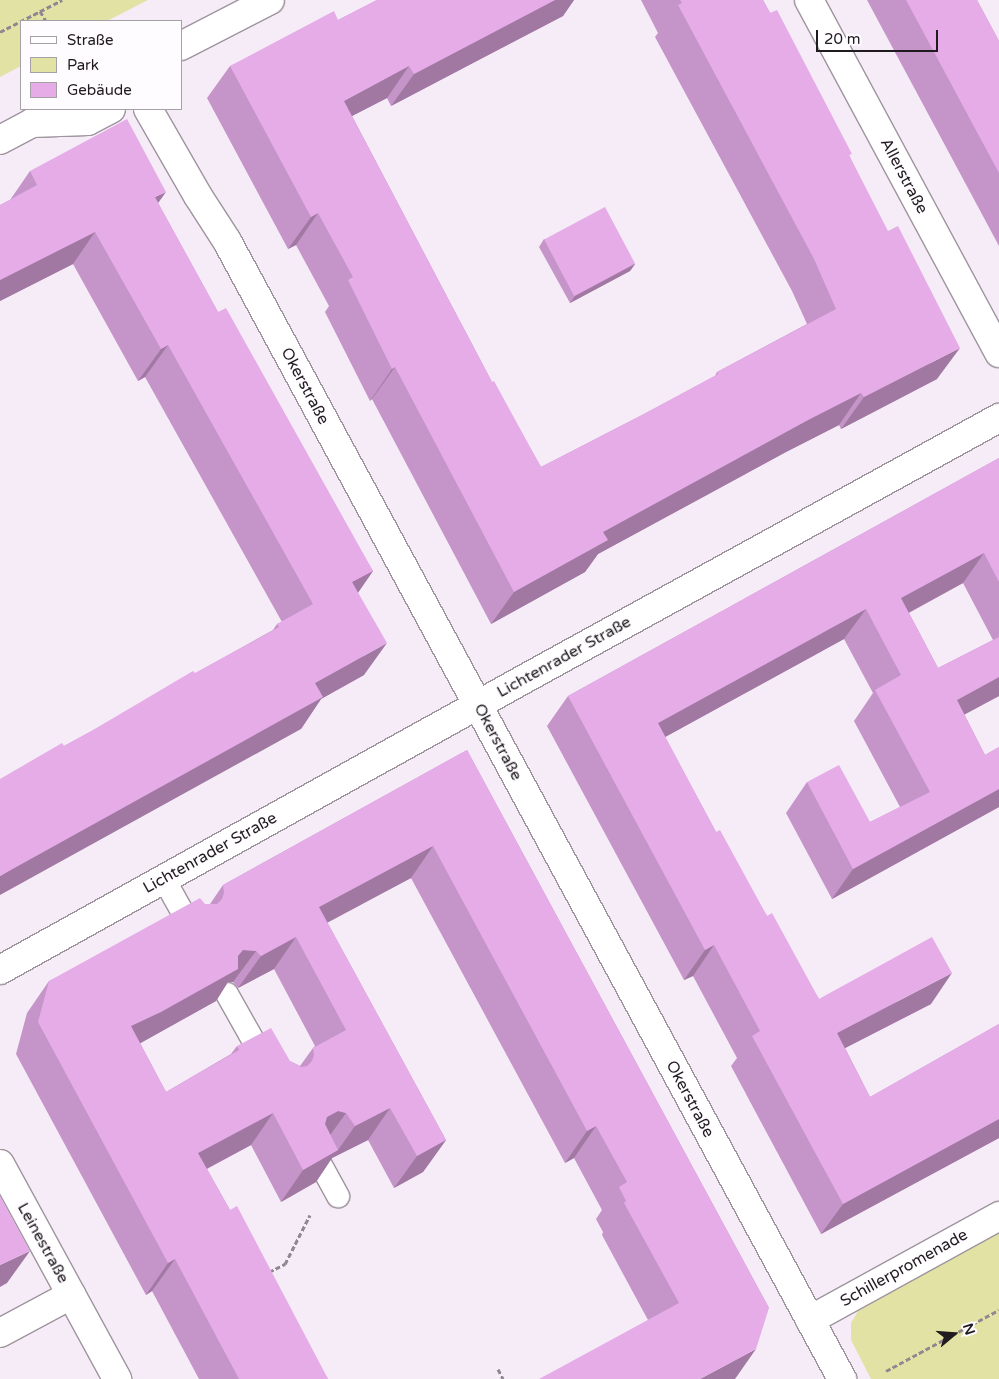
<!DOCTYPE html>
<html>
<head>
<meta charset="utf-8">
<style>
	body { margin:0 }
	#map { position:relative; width:999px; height:1379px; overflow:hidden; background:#f6ecf7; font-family:"Varela Round",sans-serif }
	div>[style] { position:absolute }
	.green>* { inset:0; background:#e1e2a3 }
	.path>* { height:3px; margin-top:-1.5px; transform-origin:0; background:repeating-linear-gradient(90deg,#8f8890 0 5px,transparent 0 7.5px) }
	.roads { filter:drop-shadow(1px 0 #9e949e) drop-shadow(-1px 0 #9e949e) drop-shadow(0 1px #9e949e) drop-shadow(0 -1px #9e949e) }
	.service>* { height:22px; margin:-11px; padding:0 11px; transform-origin:11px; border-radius:11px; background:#fff }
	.minor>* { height:28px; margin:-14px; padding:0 14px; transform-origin:14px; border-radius:14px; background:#fff }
	.wall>* { inset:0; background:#c594c8 }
	.shaded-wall>* { inset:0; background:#a078a2 }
	.building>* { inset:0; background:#e5ace8; transform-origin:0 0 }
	span { translate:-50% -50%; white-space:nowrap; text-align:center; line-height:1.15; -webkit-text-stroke:4px #fefcff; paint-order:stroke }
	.street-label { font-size:16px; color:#1f1b1f }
	.legend { position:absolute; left:20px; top:20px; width:162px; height:90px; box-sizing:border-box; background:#fefcff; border:1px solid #a5a2a5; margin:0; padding:6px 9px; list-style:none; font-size:15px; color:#1f1b1f }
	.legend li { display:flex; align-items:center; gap:10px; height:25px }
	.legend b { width:25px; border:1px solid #a5a2a5 }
	.north { position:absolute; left:929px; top:1309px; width:50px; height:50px; -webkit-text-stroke:4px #fefcff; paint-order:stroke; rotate:72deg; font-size:14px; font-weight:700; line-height:20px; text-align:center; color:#1f1b1f }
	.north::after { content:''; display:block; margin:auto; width:18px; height:22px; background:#1f1b1f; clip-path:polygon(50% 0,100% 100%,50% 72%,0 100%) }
	.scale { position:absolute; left:816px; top:30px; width:122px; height:22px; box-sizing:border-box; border:2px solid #1f1b1f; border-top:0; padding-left:6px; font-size:15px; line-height:18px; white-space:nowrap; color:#1f1b1f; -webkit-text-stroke:4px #fefcff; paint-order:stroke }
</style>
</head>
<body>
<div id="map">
	<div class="green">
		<i style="clip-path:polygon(0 0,148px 0,107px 21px,21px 21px,21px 66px,0 77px)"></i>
		<i style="clip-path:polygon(999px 1232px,999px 1379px,871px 1379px,851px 1340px,851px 1323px,858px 1311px)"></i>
	</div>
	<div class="path">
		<i style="left:40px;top:11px;width:12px;rotate:59deg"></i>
		<i style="left:0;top:32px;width:70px;rotate:-27.3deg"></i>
		<i style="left:269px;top:1272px;width:18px;rotate:-27deg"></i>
		<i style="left:285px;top:1264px;width:55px;rotate:-63deg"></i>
		<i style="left:498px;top:1369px;width:11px;rotate:63deg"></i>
		<i style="left:886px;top:1371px;width:128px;rotate:-28.4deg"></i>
	</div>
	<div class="roads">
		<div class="service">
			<i style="left:164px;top:879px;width:51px;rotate:60.9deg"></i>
			<i style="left:227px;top:994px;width:81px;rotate:60.6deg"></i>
			<i style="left:316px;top:1156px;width:46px;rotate:61.2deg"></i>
		</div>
		<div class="minor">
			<i style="left:809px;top:0;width:401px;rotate:61.7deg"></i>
			<i style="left:181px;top:46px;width:100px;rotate:-27.3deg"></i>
			<i style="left:148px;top:109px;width:100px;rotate:60.1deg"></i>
			<i style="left:198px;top:196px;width:54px;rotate:57.2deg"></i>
			<i style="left:227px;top:241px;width:1294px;rotate:61.61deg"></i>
			<i style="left:32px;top:123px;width:56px;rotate:-2deg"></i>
			<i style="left:88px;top:121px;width:26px;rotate:-28deg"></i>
			<i style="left:0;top:140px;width:36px;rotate:-28deg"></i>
			<i style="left:32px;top:123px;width:17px;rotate:-36deg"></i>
			<i style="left:0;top:970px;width:604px;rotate:-29.03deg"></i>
			<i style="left:528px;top:677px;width:538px;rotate:-28.81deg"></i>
			<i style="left:0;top:1164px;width:245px;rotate:61.4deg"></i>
			<i style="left:810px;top:1320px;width:216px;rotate:-28.8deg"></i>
			<i style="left:0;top:1333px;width:81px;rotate:-28.2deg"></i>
		</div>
	</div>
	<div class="wall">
		<i style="clip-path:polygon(377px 0,574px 0,563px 16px,391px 106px,387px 98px,352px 116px,492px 382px,541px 467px,644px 414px,715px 376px,717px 372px,807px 324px,792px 291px,655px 37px,658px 33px,641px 0,763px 0,850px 157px,937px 379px,841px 429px,839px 425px,786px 452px,598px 554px,585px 572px,491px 624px,372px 399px,370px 401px,325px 312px,329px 306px,296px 245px,288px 249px,207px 98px,230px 66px,338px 20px)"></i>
		<i style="clip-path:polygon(867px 0,977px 0,999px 41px,999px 246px)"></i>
		<i style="clip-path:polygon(30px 171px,158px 203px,218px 312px,373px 571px,358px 592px,364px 675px,321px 699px,301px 729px,64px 746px,88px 733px,273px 630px,277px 624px,282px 622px,145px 377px,138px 381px,73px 264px,0 301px,0 205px,10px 200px)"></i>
		<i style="clip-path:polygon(544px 239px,635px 264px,630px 271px,570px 303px,539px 247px)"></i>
		<i style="clip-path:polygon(evenodd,999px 458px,999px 696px,964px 714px,985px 755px,999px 747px,999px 807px,832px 899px,786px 813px,807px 782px,870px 822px,900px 807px,854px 721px,873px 693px,844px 639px,665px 737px,716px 832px,767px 916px,819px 999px,931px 1004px,845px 1048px,870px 1097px,999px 1024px,999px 1138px,821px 1234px,731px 1066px,737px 1058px,693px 976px,684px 980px,547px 726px,568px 696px,999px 458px,963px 583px,993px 640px,938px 668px,909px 613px,963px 583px)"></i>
		<i style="clip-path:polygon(evenodd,467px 750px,769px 1308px,648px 1320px,602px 1235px,603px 1232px,596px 1219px,602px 1210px,574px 1158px,565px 1163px,411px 878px,327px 922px,446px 1140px,423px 1172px,394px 1188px,368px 1140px,332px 1158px,316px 1182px,281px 1202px,251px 1145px,207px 1169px,230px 1210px,328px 1379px,199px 1379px,152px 1291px,146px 1295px,16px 1054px,27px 1013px,49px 981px,205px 904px,210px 904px,223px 885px,467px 750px,274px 969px,315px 1046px,313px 1048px,300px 1066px,290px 1061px,237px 1046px,231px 1054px,166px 1092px,140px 1043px,216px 1001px,228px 982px,233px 982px,238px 988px,274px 969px)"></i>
	</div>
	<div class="shaded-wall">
		<i style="clip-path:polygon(555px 0,574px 0,563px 16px,391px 106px,414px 74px)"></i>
		<i style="clip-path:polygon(409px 66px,387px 98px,321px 132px,344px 101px)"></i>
		<i style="clip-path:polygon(166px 192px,143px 224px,155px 197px)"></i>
		<i style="clip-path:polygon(318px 213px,296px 245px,288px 249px,311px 217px)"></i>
		<i style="clip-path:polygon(95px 232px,73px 264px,0 301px,0 280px)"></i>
		<i style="clip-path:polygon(635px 264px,630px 271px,570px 303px,575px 296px)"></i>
		<i style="clip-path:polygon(168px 345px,145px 377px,138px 381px,161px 349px)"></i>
		<i style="clip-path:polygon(960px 348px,937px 379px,841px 429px,864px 397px)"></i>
		<i style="clip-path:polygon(395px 367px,372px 399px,370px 401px,392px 369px)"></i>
		<i style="clip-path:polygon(861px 393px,839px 425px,786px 452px,598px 554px,585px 572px,491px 624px,514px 592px,603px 532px,808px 420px)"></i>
		<i style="clip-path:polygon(984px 553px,963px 583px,880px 628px,901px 598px)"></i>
		<i style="clip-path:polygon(373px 571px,351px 603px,352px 582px)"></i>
		<i style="clip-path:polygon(866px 609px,844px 639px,636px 753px,658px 723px)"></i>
		<i style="clip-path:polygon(387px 643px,364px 675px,321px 699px,301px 729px,0 895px,0 876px,315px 683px)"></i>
		<i style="clip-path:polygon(999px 677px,999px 696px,936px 730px,957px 700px)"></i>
		<i style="clip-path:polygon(999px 789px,999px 807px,832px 899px,853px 869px)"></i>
		<i style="clip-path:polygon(433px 846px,411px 878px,297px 939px,319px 907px)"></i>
		<i style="clip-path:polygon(296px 937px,274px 969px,238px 988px,261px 956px)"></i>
		<i style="clip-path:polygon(714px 945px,693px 976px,684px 980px,705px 950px)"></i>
		<i style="clip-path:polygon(243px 950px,256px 951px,233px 982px,228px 982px,216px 1001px,139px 1044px,131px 1026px)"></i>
		<i style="clip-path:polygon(952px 973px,931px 1004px,816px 1063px,837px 1033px)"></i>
		<i style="clip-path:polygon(390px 1108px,368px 1140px,332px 1158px,316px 1182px,281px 1202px,303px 1170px,338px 1150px,355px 1126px)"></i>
		<i style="clip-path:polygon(338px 1111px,346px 1113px,323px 1145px,316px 1143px,327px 1117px)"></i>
		<i style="clip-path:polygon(273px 1113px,251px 1145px,176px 1185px,198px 1153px)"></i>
		<i style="clip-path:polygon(999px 1119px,999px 1138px,821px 1234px,843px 1204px)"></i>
		<i style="clip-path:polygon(596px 1126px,574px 1158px,565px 1163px,587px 1131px)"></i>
		<i style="clip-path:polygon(446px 1140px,423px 1172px,394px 1188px,417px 1156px)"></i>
		<i style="clip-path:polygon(30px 1251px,7px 1283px,0 1287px,0 1265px)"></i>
		<i style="clip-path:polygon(175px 1259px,152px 1291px,146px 1295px,168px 1263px)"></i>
		<i style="clip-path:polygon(756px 1349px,735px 1379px,700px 1379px)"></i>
	</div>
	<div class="building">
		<i style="clip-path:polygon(377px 0,555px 0,414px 74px,409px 66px,344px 101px,492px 382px,494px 381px,541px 467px,644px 414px,718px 374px,717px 372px,836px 309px,814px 259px,678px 5px,682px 3px,680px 0,763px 0,770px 13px,777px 10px,852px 154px,849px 155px,888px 231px,898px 226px,960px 348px,864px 397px,861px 393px,808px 420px,603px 532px,608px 540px,514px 592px,395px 367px,392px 369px,348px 280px,353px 277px,318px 213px,311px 217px,230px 66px,334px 11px,338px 20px)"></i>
		<i style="clip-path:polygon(906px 0,977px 0,999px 41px,999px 173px)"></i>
		<i style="clip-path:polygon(127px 119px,166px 192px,155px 197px,218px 312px,226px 308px,373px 571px,352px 582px,387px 643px,315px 683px,323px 697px,0 876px,0 779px,62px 743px,64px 746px,88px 733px,193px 671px,195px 673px,254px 641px,279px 627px,277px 624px,313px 604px,168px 345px,161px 349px,95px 232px,0 280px,0 205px,37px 185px,30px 171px)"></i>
		<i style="left:605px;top:207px;width:64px;height:69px;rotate:62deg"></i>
		<i style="clip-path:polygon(999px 458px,999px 582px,984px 553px,901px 598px,938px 668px,999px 637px,999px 677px,957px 700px,985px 755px,999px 747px,999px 789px,853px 869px,807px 782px,839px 765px,870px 822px,930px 792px,875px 690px,901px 675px,866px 609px,658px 723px,716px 832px,720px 830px,767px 916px,772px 913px,819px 999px,932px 937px,952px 973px,837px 1033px,870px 1097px,999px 1024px,999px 1119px,843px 1204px,752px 1036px,760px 1031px,714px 945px,705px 950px,568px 696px)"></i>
		<i style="clip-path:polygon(evenodd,467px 750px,769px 1308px,756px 1349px,700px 1379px,539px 1379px,679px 1303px,624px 1203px,626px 1201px,619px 1187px,627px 1182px,596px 1126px,587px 1131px,433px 846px,319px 907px,446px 1140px,417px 1156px,390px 1108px,355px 1126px,346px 1113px,338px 1111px,327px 1117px,325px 1124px,338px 1150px,303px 1170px,273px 1113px,198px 1153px,230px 1210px,237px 1206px,328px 1379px,239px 1379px,175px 1259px,168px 1263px,38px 1022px,49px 981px,200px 898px,205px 904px,217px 904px,222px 899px,224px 893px,223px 885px,467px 750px,296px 937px,346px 1030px,313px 1048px,314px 1055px,312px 1061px,307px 1066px,301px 1067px,290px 1061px,271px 1028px,237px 1046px,239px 1050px,166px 1092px,131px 1026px,161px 1012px,238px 969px,238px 956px,243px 950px,256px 951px,261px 956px,296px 937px)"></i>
		<i style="clip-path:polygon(0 1196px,30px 1251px,0 1265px)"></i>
	</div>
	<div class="street-label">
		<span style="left:904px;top:176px;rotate:62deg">Allerstraße</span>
		<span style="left:305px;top:386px;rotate:62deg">Okerstraße</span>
		<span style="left:564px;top:657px;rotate:-29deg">Lichtenrader Straße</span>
		<span style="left:498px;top:742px;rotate:62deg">Okerstraße</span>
		<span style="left:210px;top:853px;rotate:-29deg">Lichtenrader Straße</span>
		<span style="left:690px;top:1099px;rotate:62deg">Okerstraße</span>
		<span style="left:43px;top:1243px;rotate:61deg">Leinestraße</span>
		<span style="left:904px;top:1268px;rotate:-29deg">Schillerpromenade</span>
	</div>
	<ul class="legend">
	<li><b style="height:6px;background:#fff"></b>Straße</li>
	<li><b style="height:14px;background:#e1e2a3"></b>Park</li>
	<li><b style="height:14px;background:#e5ace8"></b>Gebäude</li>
	</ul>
	<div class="north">N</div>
	<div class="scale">20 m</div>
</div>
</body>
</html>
